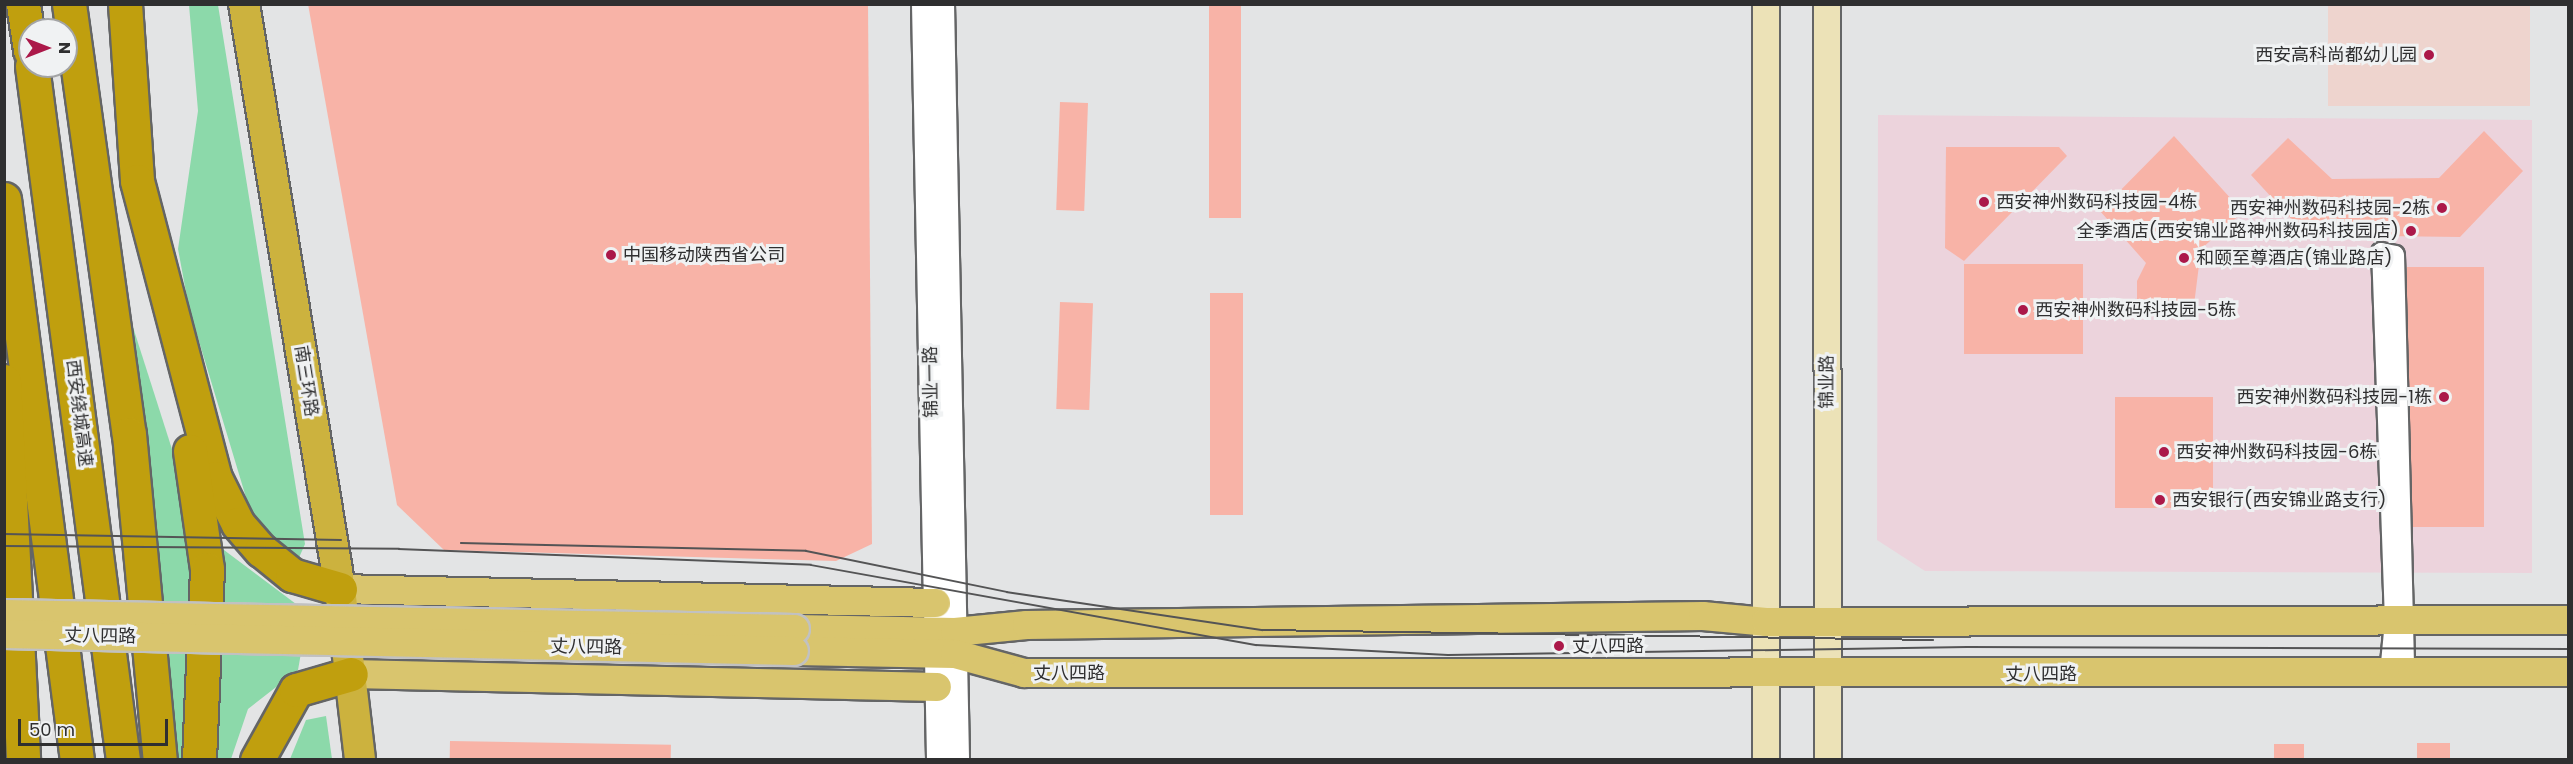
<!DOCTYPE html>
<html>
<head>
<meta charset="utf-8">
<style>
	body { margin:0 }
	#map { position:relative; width:2573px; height:764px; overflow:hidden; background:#e3e4e5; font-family:Poppins,"Noto Sans SC",sans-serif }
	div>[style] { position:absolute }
	.commercial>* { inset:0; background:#ecd3dc }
	.education>* { inset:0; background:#eed4ce; transform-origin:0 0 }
	.green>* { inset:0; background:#8cd9aa }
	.building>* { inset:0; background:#f8b3a7; transform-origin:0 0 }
	.roads { filter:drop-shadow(2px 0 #646566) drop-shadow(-2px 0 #646566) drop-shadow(0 2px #646566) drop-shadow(0 -2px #646566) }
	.minor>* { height:18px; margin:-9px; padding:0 9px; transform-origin:9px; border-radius:9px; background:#fff }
	.tertiary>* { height:22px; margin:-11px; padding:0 11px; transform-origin:11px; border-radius:11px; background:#fff }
	.secondary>* { height:26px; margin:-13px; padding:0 13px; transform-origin:13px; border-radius:13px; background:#ece2b7 }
	.primary>* { height:28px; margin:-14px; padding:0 14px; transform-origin:14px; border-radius:14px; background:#d9c56e }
	.trunk>* { height:30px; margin:-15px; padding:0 15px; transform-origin:15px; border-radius:15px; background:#ccb23e }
	.motorway>* { height:33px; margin:-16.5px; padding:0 16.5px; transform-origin:16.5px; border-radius:16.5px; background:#c09f0e }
	.tram>* { height:1.5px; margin:-0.75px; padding:0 0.75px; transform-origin:0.75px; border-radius:0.75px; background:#545455 }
	.bridges { filter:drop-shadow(2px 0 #c1c1c1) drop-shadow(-2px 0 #c1c1c1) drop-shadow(0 2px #c1c1c1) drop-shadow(0 -2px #c1c1c1) }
	.primary-bridge>* { height:28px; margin:-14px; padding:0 14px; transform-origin:14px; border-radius:14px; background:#d9c56e }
	.dots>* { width:16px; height:16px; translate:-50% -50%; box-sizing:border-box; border:3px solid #f0f2f3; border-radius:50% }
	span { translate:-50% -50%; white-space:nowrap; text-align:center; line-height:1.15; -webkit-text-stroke:6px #f0f2f3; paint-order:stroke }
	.poi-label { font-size:18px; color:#2f2f30 }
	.right { translate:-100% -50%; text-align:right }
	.left { translate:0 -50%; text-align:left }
	.street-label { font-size:18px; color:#2f2f30 }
	.frame { position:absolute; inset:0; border:6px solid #2f2f30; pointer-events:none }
	.north { position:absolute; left:18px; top:18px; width:60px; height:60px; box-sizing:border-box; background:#f0f2f3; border:2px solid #a3a4a5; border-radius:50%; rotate:90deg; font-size:16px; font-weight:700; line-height:24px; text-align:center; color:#2f2f30 }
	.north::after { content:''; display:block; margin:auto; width:21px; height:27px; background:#ab1849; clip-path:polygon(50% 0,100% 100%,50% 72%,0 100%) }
	.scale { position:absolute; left:18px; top:719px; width:150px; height:27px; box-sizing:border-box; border:3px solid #2f2f30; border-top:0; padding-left:8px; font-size:18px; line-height:21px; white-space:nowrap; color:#2f2f30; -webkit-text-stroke:4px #f0f2f3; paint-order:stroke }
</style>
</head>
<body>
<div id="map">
	<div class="commercial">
		<i style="clip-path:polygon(1878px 115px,2532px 120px,2532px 573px,1925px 571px,1877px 540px)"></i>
	</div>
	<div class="education">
		<i style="left:2328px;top:5px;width:202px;height:101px"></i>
	</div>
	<div class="green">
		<i style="clip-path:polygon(189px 5px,218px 5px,305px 544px,298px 560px,251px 514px,189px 308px,178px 249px,198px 111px)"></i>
		<i style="clip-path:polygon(132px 324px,178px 468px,194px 562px,186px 759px,177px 759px)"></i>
		<i style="clip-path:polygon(216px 544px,308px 613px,298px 670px,248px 709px,231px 759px,212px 760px)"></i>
		<i style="clip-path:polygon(326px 716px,332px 759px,290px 759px,306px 720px)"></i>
	</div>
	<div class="building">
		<i style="clip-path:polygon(308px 4px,868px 4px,872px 544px,836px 561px,444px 550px,397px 505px)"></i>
		<i style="left:1209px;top:4px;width:32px;height:214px"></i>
		<i style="left:1060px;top:102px;width:28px;height:108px;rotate:2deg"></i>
		<i style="clip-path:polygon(2484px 131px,2523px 171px,2460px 237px,2306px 235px,2251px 175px,2288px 138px,2332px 179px,2439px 178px)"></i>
		<i style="clip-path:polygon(2174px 136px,2243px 212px,2201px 249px,2194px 305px,2184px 315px,2166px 320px,2146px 314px,2137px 302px,2137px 281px,2146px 263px,2100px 211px)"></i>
		<i style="clip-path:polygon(1946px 147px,2059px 147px,2067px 156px,1964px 261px,1945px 248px)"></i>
		<i style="left:1964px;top:264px;width:119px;height:90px"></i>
		<i style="left:2407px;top:267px;width:77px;height:260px"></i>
		<i style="left:1243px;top:293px;width:222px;height:33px;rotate:90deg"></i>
		<i style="left:1060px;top:302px;width:33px;height:107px;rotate:2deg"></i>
		<i style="left:2115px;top:397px;width:98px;height:111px"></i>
		<i style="left:450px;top:741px;width:221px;height:18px;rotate:1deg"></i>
		<i style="left:2417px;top:743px;width:33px;height:16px"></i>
		<i style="left:2274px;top:744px;width:30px;height:15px"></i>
	</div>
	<div class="roads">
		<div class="minor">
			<i style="left:2389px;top:674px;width:53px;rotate:-84.6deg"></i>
			<i style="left:2394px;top:621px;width:369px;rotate:-92deg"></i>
			<i style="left:2381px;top:252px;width:14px;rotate:12deg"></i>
			<i style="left:2395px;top:255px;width:419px;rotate:88.6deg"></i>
		</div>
		<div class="tertiary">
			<i style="left:923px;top:4px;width:756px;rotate:88.86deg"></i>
			<i style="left:943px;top:4px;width:756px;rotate:88.86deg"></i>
		</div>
		<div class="secondary">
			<i style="left:1766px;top:4px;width:756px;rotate:90deg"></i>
			<i style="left:1827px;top:4px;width:756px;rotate:89.92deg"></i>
		</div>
		<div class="primary">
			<i style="left:340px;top:589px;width:596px;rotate:1.35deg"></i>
			<i style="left:795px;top:629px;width:160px;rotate:1.1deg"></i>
			<i style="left:955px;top:632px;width:72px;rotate:-5.6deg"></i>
			<i style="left:1027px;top:625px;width:676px;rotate:-0.76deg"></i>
			<i style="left:1703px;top:616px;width:63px;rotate:5.4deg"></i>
			<i style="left:1766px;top:622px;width:802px;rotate:-0.14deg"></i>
			<i style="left:794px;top:651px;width:161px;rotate:1.1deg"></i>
			<i style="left:955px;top:654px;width:72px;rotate:15.4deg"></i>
			<i style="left:1024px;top:673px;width:1544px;rotate:-0.04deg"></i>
			<i style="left:351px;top:674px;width:586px;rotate:1.27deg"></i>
		</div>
		<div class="trunk">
			<i style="left:244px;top:4px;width:593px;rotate:80.68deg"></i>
			<i style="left:340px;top:589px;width:172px;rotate:83.3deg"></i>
		</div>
		<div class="motorway">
			<i style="left:23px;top:4px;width:47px;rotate:81.3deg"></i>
			<i style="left:69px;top:4px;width:434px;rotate:82.1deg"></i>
			<i style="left:129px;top:434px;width:327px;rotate:84.6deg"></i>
			<i style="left:125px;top:4px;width:177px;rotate:86.1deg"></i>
			<i style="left:137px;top:181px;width:307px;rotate:75.3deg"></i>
			<i style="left:215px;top:478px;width:51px;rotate:63.4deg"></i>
			<i style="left:238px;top:524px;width:35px;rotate:49deg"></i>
			<i style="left:261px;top:550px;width:40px;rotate:39deg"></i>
			<i style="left:292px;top:575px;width:50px;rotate:16.3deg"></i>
			<i style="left:32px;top:66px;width:700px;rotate:82.53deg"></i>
			<i style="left:4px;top:199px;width:566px;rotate:82.59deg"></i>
			<i style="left:4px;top:381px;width:379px;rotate:87.1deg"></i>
			<i style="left:190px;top:451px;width:119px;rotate:81.8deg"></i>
			<i style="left:207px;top:569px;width:191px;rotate:92.4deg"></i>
			<i style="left:257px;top:760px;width:80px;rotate:-60.9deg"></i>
			<i style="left:296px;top:690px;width:57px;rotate:-16.2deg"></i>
		</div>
	</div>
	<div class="tram">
		<i style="left:4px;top:534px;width:337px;rotate:1deg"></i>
		<i style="left:461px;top:543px;width:345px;rotate:1.3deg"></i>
		<i style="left:806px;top:551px;width:205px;rotate:11.5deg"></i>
		<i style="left:1007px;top:592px;width:258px;rotate:8.5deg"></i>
		<i style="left:1262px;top:630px;width:671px;rotate:0.85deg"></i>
		<i style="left:4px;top:546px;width:395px;rotate:0.4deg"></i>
		<i style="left:399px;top:549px;width:412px;rotate:2.2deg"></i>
		<i style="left:811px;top:565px;width:452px;rotate:10.2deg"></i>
		<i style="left:1256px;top:645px;width:192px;rotate:3deg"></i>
		<i style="left:1448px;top:655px;width:519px;rotate:-0.88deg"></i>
		<i style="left:1967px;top:647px;width:601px;rotate:0.19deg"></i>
	</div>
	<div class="bridges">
		<div class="primary-bridge">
			<i style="left:4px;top:614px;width:791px;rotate:1.09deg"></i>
			<i style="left:4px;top:634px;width:790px;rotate:1.23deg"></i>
		</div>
	</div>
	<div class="dots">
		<i style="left:2429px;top:55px;background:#ab1849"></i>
		<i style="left:1984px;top:202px;background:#ab1849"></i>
		<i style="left:2442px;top:208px;background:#ab1849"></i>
		<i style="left:2411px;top:231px;background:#ab1849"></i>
		<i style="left:611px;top:255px;background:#ab1849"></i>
		<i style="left:2184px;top:258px;background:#ab1849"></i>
		<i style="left:2023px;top:310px;background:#ab1849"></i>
		<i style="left:2444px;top:397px;background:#ab1849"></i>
		<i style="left:2164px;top:452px;background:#ab1849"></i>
		<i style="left:2160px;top:500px;background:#ab1849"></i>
		<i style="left:1559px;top:646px;background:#ab1849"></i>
	</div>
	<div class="poi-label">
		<span class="right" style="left:2417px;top:55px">西安高科尚都幼儿园</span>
		<span class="left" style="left:1996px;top:202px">西安神州数码科技园-4栋</span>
		<span class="right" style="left:2430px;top:208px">西安神州数码科技园-2栋</span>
		<span class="right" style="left:2399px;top:231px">全季酒店(西安锦业路神州数码科技园店)</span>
		<span class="left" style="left:623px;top:255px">中国移动陕西省公司</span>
		<span class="left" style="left:2196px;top:258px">和颐至尊酒店(锦业路店)</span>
		<span class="left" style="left:2035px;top:310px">西安神州数码科技园-5栋</span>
		<span class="right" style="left:2432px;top:397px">西安神州数码科技园-1栋</span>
		<span class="left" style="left:2176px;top:452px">西安神州数码科技园-6栋</span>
		<span class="left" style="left:2172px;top:500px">西安银行(西安锦业路支行)</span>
		<span class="left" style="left:1572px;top:646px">丈八四路</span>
	</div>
	<div class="street-label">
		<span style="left:306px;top:381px;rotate:81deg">南三环路</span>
		<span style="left:931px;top:382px;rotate:-91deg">锦业一路</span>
		<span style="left:1827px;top:382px;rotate:-90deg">锦业路</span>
		<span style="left:79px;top:413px;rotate:83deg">西安绕城高速</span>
		<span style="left:100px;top:636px;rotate:1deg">丈八四路</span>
		<span style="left:586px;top:647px;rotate:1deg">丈八四路</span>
		<span style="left:1069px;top:673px">丈八四路</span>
		<span style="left:2041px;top:674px">丈八四路</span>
	</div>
	<div class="frame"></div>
	<div class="north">N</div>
	<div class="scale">50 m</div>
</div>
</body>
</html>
